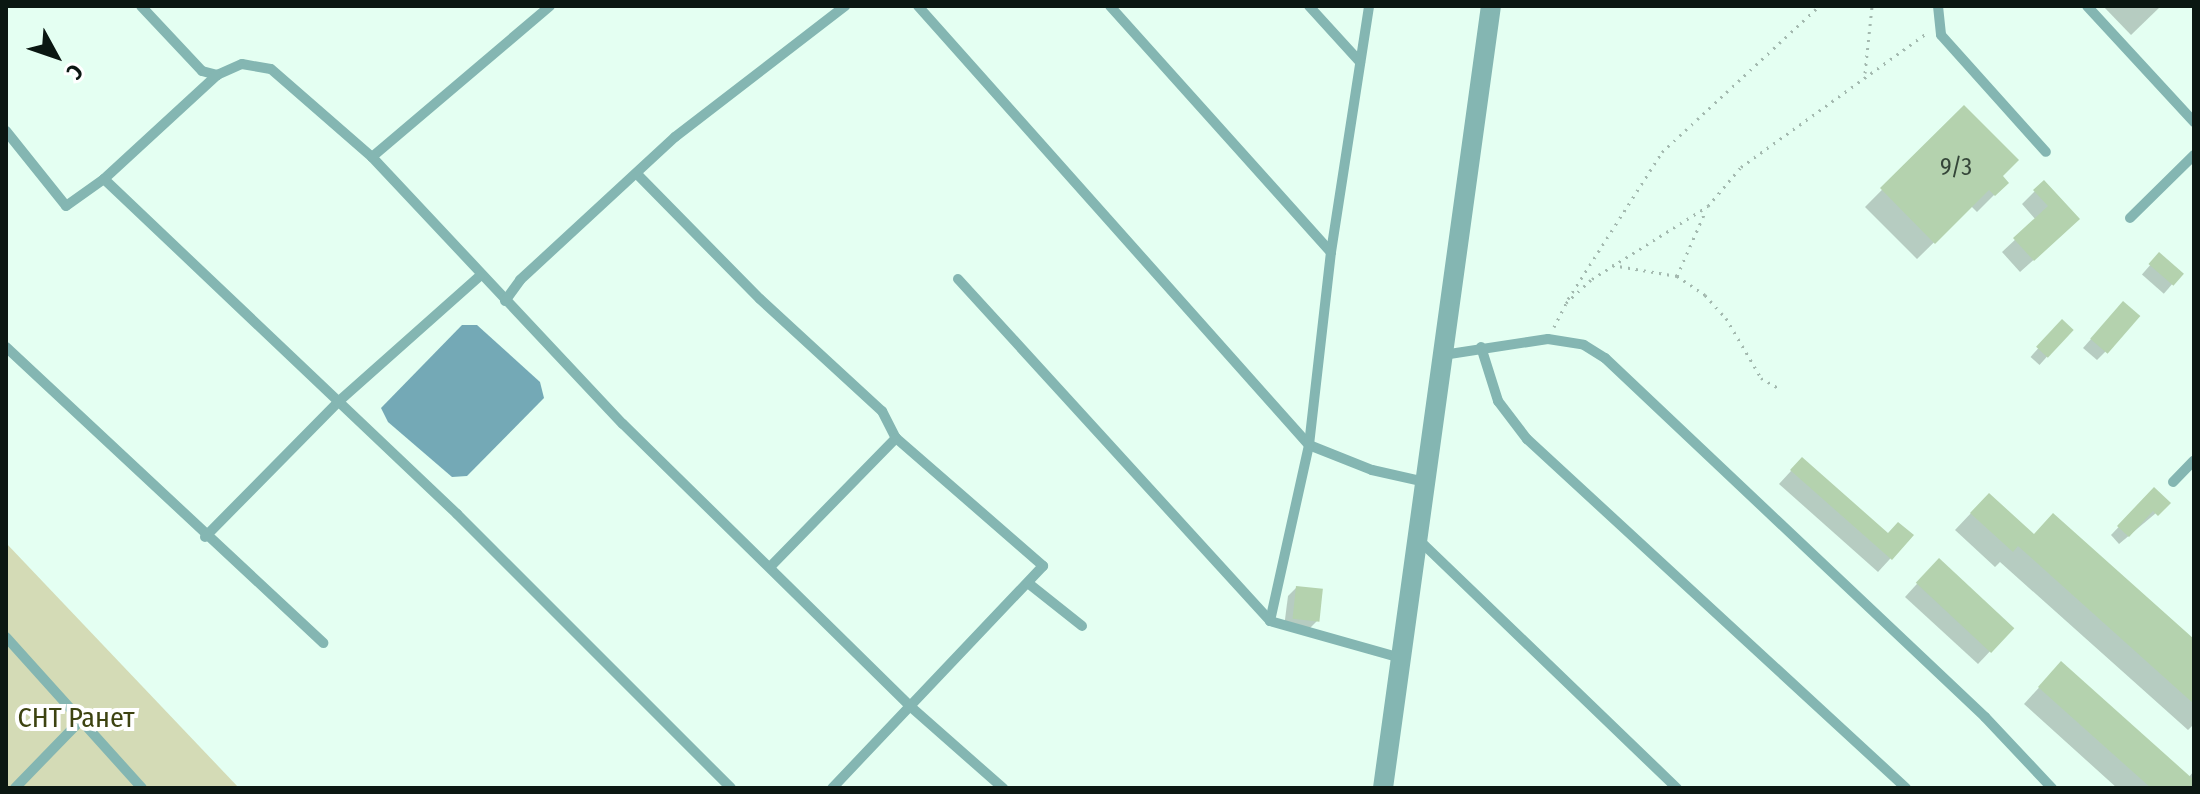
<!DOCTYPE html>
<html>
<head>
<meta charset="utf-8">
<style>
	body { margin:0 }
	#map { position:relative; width:2200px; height:794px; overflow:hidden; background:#e4fff2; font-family:"Fira Sans Condensed",sans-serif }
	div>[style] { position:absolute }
	.green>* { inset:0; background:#d4dbb6 }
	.water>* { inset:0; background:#74a9b6 }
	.shadow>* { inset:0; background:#0003; transform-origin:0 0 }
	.building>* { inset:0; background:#b4d2ae; transform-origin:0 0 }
	.path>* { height:3px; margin-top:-1.5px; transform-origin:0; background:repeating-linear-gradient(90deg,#a3b9af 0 2px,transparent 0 8px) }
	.lane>* { height:10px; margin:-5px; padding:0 5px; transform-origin:5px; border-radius:5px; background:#84b6b2 }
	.street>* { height:20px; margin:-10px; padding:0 10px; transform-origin:10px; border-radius:10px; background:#84b6b2 }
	span { translate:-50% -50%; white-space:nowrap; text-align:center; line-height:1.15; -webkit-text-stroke:8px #fff; paint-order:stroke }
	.number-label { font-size:24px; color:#354639 }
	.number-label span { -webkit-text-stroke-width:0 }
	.park-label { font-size:28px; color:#3d4311 }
	.frame { position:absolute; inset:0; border:8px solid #0b1712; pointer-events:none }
	.north { position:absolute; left:16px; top:16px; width:80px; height:80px; -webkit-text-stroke:6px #fff; paint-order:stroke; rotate:130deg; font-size:22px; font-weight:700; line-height:32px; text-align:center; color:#0b1712 }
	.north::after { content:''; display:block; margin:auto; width:28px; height:36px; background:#0b1712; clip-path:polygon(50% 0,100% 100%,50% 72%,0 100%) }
</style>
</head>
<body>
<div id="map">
	<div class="green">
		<i style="clip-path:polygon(6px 543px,239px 788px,6px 788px)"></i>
	</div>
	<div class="water">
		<i style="clip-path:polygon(462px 325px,477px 325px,540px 382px,544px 398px,467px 476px,452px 477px,388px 422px,381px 408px)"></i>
	</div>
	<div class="shadow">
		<i style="clip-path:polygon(2103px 6px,2161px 6px,2131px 35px)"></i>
		<i style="clip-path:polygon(1964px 107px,2006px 183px,1977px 212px,1971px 206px,1917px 259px,1865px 207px)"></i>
		<i style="clip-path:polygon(2044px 182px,2065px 232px,2020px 272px,2002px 252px,2036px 220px,2022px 204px)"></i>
		<i style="left:2159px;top:255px;width:29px;height:26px;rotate:41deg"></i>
		<i style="clip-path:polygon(2115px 312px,2105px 352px,2097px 360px,2083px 348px)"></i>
		<i style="left:2062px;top:322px;width:12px;height:47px;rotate:42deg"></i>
		<i style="clip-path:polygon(1802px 459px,1888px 535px,1911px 536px,1878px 572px,1779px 484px)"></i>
		<i style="clip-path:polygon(2154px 490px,2168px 503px,2119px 544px,2111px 535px)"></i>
		<i style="clip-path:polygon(1972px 512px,2033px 536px,2194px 642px,2194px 724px,2188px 730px,2000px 562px,1995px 567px,1955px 530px)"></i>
		<i style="clip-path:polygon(1926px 574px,2012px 628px,1978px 664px,1905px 597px)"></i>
		<i style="clip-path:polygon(1296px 588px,1317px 621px,1308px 630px,1284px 627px,1288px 596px)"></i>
		<i style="clip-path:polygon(2046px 680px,2188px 778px,2194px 771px,2194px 788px,2117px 788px,2024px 704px)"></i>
	</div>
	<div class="building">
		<i style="clip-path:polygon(1964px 105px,2019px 160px,2003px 176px,2009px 183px,1995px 196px,1989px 190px,1935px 244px,1880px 188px)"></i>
		<i style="clip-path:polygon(2044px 180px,2080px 219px,2034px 261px,2013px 238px,2048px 206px,2033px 190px)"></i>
		<i style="left:2159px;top:252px;width:33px;height:16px;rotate:41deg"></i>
		<i style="left:2123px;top:301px;width:23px;height:50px;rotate:41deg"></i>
		<i style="left:2062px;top:319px;width:16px;height:38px;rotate:43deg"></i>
		<i style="clip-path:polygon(1802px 457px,1888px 533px,1898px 522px,1914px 535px,1892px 560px,1790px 470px)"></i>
		<i style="clip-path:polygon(2154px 487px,2171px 503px,2158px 516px,2153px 511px,2129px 537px,2117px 526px)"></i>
		<i style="clip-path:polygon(1989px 493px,2034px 534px,2053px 513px,2194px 639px,2194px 704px,2018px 546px,2013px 552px,1970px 513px)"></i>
		<i style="left:1939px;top:558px;width:103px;height:34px;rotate:43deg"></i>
		<i style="left:1296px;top:586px;width:27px;height:33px;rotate:6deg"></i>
		<i style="clip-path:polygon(2061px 661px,2194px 780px,2194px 788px,2151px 788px,2038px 687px)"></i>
	</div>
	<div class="path">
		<i style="left:1865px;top:73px;width:67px;rotate:-84deg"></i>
		<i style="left:1612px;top:265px;width:66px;rotate:9.6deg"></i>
		<i style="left:1677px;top:276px;width:34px;rotate:34deg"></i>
		<i style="left:1705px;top:295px;width:31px;rotate:48deg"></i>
		<i style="left:1726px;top:318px;width:69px;rotate:59.7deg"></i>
		<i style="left:1761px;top:378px;width:22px;rotate:30deg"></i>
		<i style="left:1677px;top:276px;width:72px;rotate:-66.3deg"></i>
		<i style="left:1568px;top:299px;width:174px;rotate:-57.4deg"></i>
		<i style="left:1662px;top:152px;width:214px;rotate:-42.9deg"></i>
		<i style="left:1554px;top:327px;width:27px;rotate:-63deg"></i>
		<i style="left:1566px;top:303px;width:35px;rotate:-43deg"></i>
		<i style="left:1592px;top:279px;width:137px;rotate:-32.2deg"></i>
		<i style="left:1708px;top:206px;width:51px;rotate:-49.8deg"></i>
		<i style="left:1741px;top:167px;width:229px;rotate:-35.8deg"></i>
	</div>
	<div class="lane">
		<i style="left:141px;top:6px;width:89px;rotate:46.8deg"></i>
		<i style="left:202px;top:71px;width:16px;rotate:15deg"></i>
		<i style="left:217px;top:75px;width:27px;rotate:-24deg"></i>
		<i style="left:242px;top:64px;width:29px;rotate:10deg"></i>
		<i style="left:271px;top:69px;width:134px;rotate:41.1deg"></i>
		<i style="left:372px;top:157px;width:366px;rotate:46.8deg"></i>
		<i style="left:623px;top:424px;width:404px;rotate:44.5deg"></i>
		<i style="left:911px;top:707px;width:123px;rotate:41.4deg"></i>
		<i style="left:918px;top:6px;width:588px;rotate:48.31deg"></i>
		<i style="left:1309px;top:445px;width:68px;rotate:21.6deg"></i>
		<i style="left:1372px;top:470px;width:54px;rotate:12.8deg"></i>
		<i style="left:1110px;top:6px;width:331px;rotate:48.1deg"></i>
		<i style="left:1309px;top:6px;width:76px;rotate:47.7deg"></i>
		<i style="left:1938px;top:6px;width:29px;rotate:84deg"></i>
		<i style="left:1941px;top:35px;width:157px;rotate:48.1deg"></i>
		<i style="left:2087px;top:6px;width:158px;rotate:47.3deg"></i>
		<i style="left:6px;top:131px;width:96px;rotate:51.3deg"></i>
		<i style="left:66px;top:206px;width:47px;rotate:-35.4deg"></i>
		<i style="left:104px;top:179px;width:154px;rotate:-42.6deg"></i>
		<i style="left:372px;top:157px;width:233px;rotate:-40.3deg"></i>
		<i style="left:637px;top:174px;width:175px;rotate:45.5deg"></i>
		<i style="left:760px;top:299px;width:166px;rotate:42.6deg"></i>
		<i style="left:882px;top:411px;width:30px;rotate:63deg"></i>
		<i style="left:896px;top:438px;width:195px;rotate:41deg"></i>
		<i style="left:1043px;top:566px;width:306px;rotate:133.5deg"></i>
		<i style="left:104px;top:179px;width:487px;rotate:43.5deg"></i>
		<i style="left:457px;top:514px;width:387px;rotate:45deg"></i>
		<i style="left:2130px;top:218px;width:90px;rotate:-44.5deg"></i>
		<i style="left:958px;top:279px;width:463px;rotate:47.6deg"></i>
		<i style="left:1270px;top:621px;width:136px;rotate:15.8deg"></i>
		<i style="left:505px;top:301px;width:26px;rotate:-54deg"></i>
		<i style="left:520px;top:280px;width:211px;rotate:-42.7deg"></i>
		<i style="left:675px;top:137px;width:215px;rotate:-37.6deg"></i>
		<i style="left:6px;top:347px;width:434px;rotate:43deg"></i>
		<i style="left:1481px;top:347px;width:57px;rotate:72.5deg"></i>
		<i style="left:1498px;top:401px;width:48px;rotate:52.7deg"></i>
		<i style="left:1527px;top:439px;width:515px;rotate:42.64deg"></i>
		<i style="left:1443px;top:355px;width:106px;rotate:-8.7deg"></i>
		<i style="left:1548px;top:339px;width:36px;rotate:9deg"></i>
		<i style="left:1584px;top:345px;width:25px;rotate:32deg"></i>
		<i style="left:1605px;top:358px;width:523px;rotate:43.37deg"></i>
		<i style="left:1985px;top:717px;width:98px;rotate:46.7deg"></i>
		<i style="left:2173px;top:482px;width:30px;rotate:-46deg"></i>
		<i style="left:205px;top:537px;width:190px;rotate:-45.4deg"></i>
		<i style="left:338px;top:402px;width:190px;rotate:-41.6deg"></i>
		<i style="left:1419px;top:540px;width:358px;rotate:43.9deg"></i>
		<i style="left:771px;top:566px;width:179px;rotate:-45.7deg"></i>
		<i style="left:1028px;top:583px;width:69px;rotate:38.5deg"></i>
		<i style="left:1270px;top:621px;width:180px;rotate:-77.5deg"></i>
		<i style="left:1309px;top:445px;width:194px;rotate:-83.5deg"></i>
		<i style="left:1331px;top:252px;width:249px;rotate:-81.2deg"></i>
		<i style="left:6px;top:637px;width:203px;rotate:48deg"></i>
		<i style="left:15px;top:788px;width:91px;rotate:-45.9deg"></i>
	</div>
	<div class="street">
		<i style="left:1383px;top:788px;width:789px;rotate:-82.14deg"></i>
	</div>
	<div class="number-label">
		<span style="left:1956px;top:168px">9/3</span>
	</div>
	<div class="park-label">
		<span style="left:76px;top:718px">СНТ Ранет</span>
	</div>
	<div class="frame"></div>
	<div class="north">С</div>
</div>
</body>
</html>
